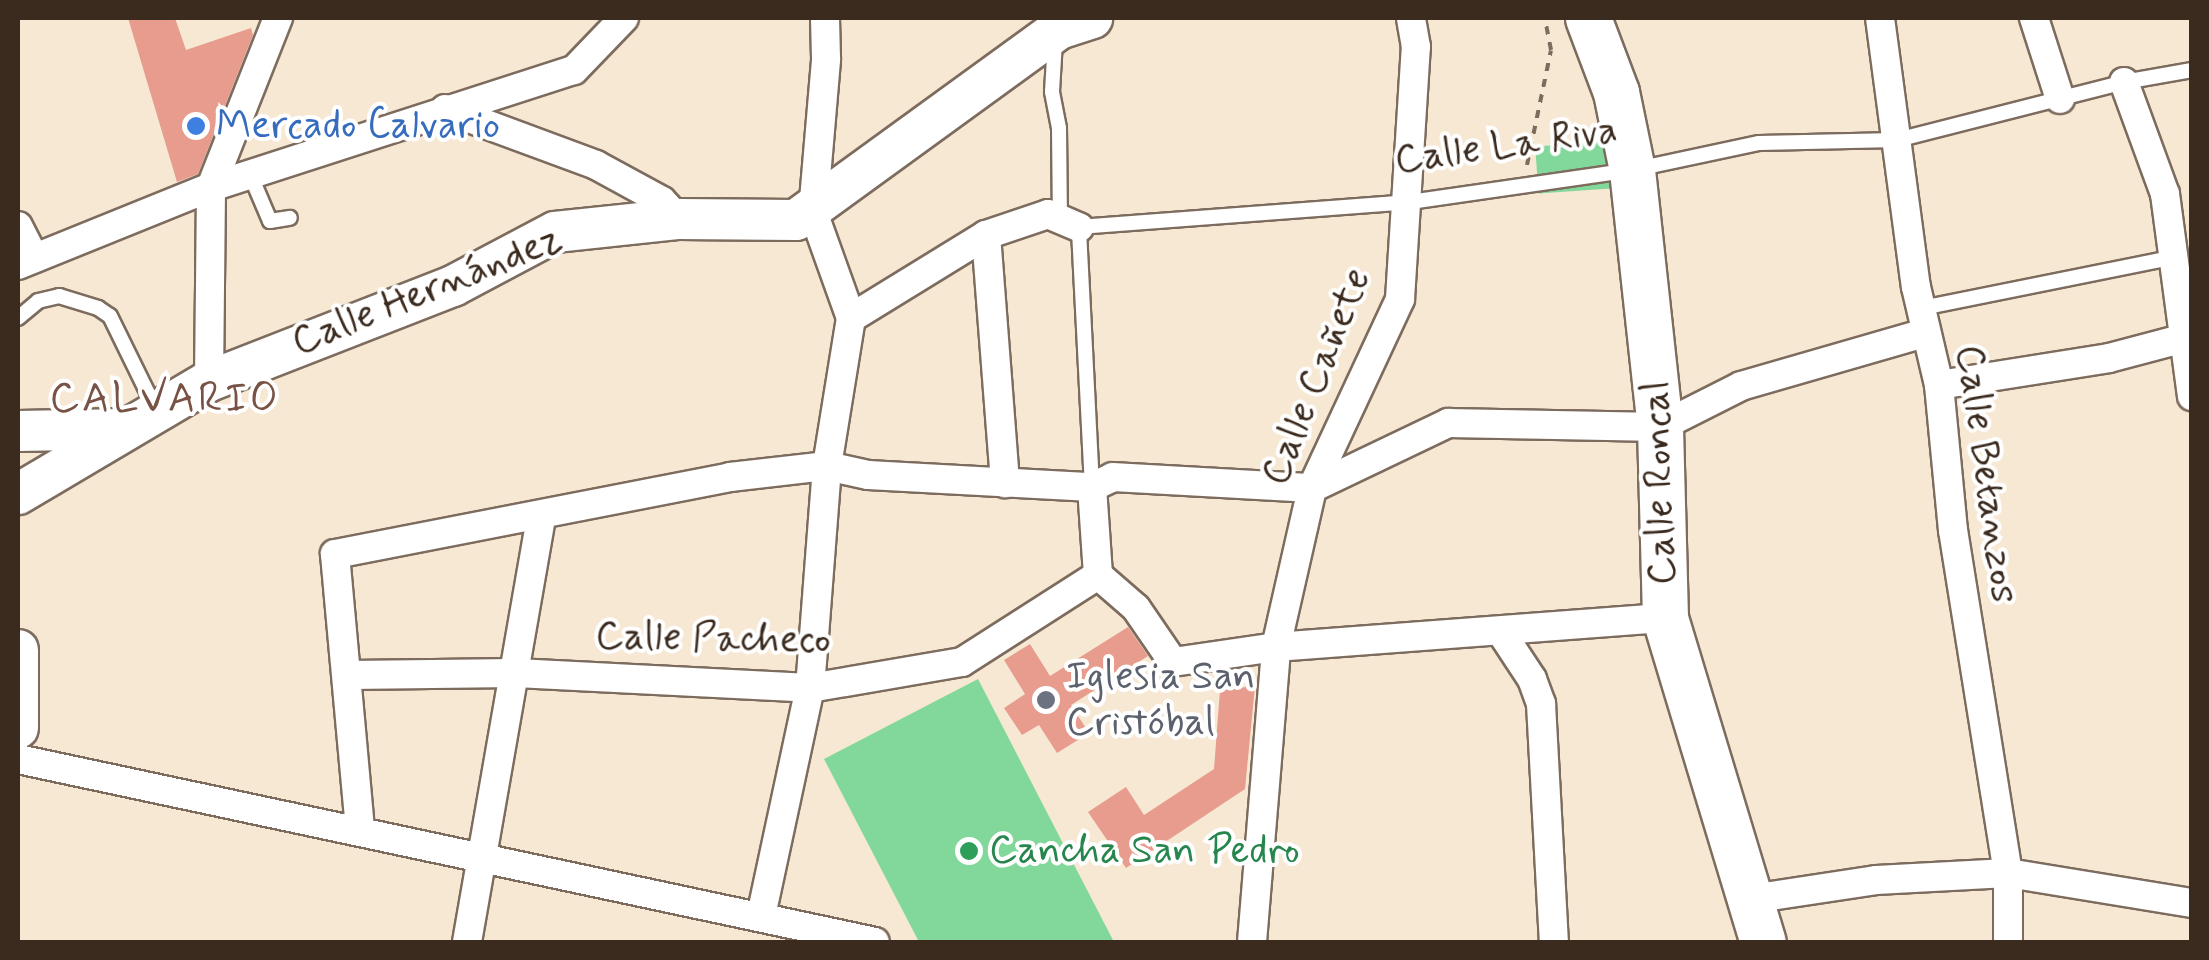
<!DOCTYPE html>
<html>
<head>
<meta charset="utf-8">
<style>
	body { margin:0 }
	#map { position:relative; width:2209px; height:960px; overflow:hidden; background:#f7e8d4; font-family:Mynerve,sans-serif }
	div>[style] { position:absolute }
	.green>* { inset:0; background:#82d89b; transform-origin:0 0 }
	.building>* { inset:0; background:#e79c8d }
	.path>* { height:4px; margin-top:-2px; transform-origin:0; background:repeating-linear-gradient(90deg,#7d6c5e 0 8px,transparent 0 16px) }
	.roads { filter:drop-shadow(2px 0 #7d6c5e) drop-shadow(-2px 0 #7d6c5e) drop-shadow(0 2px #7d6c5e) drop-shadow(0 -2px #7d6c5e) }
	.service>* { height:14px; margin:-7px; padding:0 7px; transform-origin:7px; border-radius:7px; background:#fff }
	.minor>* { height:28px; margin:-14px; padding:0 14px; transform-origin:14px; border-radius:14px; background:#fff }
	.secondary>* { height:40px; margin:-20px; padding:0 20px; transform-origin:20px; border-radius:20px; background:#fff }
	.primary>* { height:45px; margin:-22.5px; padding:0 22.5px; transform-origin:22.5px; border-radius:22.5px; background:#fff }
	.dots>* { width:28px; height:28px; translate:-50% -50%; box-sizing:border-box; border:5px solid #fff; border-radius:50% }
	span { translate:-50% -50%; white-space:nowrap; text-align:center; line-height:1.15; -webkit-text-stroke:8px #fff; paint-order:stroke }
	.shop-label { font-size:40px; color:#366cbe }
	.left { translate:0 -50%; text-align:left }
	.street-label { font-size:40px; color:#3b2a1e }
	.worship-label { font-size:40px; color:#5b616d }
	.leisure-label { font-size:40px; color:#27864d }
	.neighbourhood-label { font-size:42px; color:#775245; letter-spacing:2.5px }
	.frame { position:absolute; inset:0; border:20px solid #3b2a1e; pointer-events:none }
</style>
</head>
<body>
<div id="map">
	<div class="green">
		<i style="left:1615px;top:141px;width:47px;height:80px;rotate:86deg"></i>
		<i style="clip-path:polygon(978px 679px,1114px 942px,919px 942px,824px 759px)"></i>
	</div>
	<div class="building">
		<i style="clip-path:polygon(128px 18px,175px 18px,186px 50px,251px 28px,253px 35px,198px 174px,177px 182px)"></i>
		<i style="clip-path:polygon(1128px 627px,1148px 656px,1071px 705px,1089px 733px,1057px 753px,1039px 725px,1022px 735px,1004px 708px,1025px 694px,1004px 660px,1030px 644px,1050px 676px)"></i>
		<i style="clip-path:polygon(1255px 686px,1245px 789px,1126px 868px,1088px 812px,1126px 787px,1144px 815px,1214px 769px,1220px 690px)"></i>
	</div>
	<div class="path">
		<i style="left:1527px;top:165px;width:117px;rotate:-78.2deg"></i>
		<i style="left:1551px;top:50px;width:33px;rotate:-101deg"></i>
	</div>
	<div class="roads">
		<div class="service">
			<i style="left:1055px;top:41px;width:51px;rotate:93.4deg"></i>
			<i style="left:1052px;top:92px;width:37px;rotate:79deg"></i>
			<i style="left:1059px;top:128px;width:90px;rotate:89.4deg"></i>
			<i style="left:250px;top:174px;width:51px;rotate:66.9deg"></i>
			<i style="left:270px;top:221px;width:20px;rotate:-9deg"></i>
			<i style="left:1922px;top:308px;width:257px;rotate:-11.4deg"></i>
			<i style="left:18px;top:318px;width:26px;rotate:-40deg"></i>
			<i style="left:38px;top:301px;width:22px;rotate:-13deg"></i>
			<i style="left:59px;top:296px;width:41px;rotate:17.1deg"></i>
			<i style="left:98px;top:308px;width:14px;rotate:34deg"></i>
			<i style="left:110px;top:316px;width:102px;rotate:63.9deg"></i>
			<i style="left:1092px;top:487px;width:260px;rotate:-92.9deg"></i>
			<i style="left:1079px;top:227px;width:332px;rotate:-4.3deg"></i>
			<i style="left:1410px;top:202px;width:224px;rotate:-8.2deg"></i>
			<i style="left:1632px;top:170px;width:130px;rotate:-12deg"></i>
			<i style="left:1759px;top:143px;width:138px;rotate:-1.2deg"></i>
			<i style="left:1897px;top:140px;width:234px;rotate:-14.3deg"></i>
			<i style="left:2124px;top:82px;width:69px;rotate:-10deg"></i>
		</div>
		<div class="minor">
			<i style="left:1880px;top:18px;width:271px;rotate:82.4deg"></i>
			<i style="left:1916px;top:287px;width:101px;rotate:76.8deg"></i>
			<i style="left:1939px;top:385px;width:146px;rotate:84.5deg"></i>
			<i style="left:1953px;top:530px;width:347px;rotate:80.9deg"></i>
			<i style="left:2008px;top:873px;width:69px;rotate:90deg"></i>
			<i style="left:2034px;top:18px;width:85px;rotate:72.2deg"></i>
			<i style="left:2124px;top:82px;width:119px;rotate:69.9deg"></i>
			<i style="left:2165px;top:194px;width:204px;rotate:82.4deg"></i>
			<i style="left:445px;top:109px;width:161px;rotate:20.3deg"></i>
			<i style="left:596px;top:165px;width:75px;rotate:28.6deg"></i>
			<i style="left:662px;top:201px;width:25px;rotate:47deg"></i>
			<i style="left:18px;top:226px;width:36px;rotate:63deg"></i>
			<i style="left:986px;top:235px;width:249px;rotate:85.6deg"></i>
			<i style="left:18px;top:265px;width:208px;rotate:-22deg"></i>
			<i style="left:211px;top:187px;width:381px;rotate:-17.9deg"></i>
			<i style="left:574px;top:70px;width:72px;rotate:-46.1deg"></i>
			<i style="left:851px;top:318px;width:158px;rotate:-31.6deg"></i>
			<i style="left:986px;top:235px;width:65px;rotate:-18.7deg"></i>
			<i style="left:1048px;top:214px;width:34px;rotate:23deg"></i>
			<i style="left:209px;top:381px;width:194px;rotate:-89.4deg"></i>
			<i style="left:211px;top:187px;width:182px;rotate:-68.4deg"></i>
			<i style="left:1939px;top:385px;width:172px;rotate:-9deg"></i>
			<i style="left:2109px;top:358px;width:86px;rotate:-14.8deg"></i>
			<i style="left:1098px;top:575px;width:88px;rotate:-93.9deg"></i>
			<i style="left:1092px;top:487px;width:23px;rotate:-25deg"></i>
			<i style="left:1113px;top:477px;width:199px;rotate:3.2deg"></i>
			<i style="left:1312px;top:488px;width:151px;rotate:-25.5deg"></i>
			<i style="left:1448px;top:423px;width:212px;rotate:1.1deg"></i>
			<i style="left:1660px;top:427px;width:91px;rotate:-26.8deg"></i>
			<i style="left:1741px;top:386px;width:191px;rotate:-16.1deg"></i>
			<i style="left:1501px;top:632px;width:56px;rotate:56.6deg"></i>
			<i style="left:1532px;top:679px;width:27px;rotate:70deg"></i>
			<i style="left:1541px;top:704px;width:238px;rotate:86.9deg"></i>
			<i style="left:349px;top:675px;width:167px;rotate:-0.7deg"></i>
			<i style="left:516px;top:673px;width:294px;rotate:2.9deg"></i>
			<i style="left:810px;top:688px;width:154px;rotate:-9.7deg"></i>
			<i style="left:962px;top:662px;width:161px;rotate:-32.6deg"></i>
			<i style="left:1098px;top:575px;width:50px;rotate:41deg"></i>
			<i style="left:1136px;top:608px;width:65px;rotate:55.6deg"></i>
			<i style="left:1173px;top:662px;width:104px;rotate:-8.3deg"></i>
			<i style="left:1276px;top:647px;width:390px;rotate:-4.3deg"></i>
			<i style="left:18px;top:759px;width:876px;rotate:12.05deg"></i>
			<i style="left:360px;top:829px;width:276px;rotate:-95.2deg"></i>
			<i style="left:335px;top:554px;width:402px;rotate:-11deg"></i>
			<i style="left:730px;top:477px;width:98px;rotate:-6.5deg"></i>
			<i style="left:827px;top:466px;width:42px;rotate:12.4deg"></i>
			<i style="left:868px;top:475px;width:224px;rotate:3.1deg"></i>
			<i style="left:1751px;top:899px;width:126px;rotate:-8.6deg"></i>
			<i style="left:1876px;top:880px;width:132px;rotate:-3deg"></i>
			<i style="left:2008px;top:873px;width:186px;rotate:9.3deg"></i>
			<i style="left:761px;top:916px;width:233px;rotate:-77.9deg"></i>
			<i style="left:810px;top:688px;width:223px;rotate:-85.6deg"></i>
			<i style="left:827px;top:466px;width:150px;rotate:-80.8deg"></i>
			<i style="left:851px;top:318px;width:113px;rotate:-109.7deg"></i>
			<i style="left:813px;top:212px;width:154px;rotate:-85.1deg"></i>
			<i style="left:826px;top:59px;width:41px;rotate:-91.4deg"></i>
			<i style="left:467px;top:942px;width:432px;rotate:-80.1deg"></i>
			<i style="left:1252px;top:942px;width:296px;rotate:-85.3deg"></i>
			<i style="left:1276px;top:647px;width:163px;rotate:-77.2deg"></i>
			<i style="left:1312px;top:488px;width:208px;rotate:-65deg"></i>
			<i style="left:1400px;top:299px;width:253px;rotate:-86.4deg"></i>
			<i style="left:1416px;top:47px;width:29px;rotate:-100deg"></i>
		</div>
		<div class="secondary">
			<i style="left:18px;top:431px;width:109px;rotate:-1.1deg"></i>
			<i style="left:18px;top:494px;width:222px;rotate:-30.6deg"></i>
			<i style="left:209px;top:381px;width:262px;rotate:-21.3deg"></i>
			<i style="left:453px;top:286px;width:115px;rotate:-27.9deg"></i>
			<i style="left:555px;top:232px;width:125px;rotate:-6deg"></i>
			<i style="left:679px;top:219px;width:117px;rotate:0.5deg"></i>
			<i style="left:796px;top:220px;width:325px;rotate:-36deg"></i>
			<i style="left:1059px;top:29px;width:35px;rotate:-18deg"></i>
			<i style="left:18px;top:650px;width:78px;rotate:90deg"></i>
		</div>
		<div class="primary">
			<i style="left:1588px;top:18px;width:79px;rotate:69.3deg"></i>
			<i style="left:1616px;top:92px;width:80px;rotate:78.4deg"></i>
			<i style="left:1632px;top:170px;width:259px;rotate:83.8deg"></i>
			<i style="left:1660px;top:427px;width:191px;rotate:88.5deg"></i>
			<i style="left:1665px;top:618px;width:338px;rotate:73.2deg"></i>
		</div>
	</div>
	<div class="dots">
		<i style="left:196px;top:126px;background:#3f7fe0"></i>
		<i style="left:1046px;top:700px;background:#6b7280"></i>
		<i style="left:969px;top:851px;background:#2e9e5b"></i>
	</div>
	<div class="shop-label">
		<span class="left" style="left:216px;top:126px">Mercado Calvario</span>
	</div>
	<div class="street-label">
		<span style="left:1506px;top:146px;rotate:-8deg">Calle La Riva</span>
		<span style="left:427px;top:291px;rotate:-22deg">Calle Hernández</span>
		<span style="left:1317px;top:377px;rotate:-68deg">Calle Cañete</span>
		<span style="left:1986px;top:474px;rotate:82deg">Calle Betanzos</span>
		<span style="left:1660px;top:483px;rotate:-92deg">Calle Roncal</span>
		<span style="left:713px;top:639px;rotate:1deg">Calle Pacheco</span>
	</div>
	<div class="worship-label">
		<span class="left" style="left:1066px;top:700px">Iglesia San<br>Cristóbal</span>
	</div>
	<div class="leisure-label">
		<span class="left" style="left:989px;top:851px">Cancha San Pedro</span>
	</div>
	<div class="neighbourhood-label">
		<span style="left:165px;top:400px">CALVARIO</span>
	</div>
	<div class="frame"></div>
</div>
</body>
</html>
